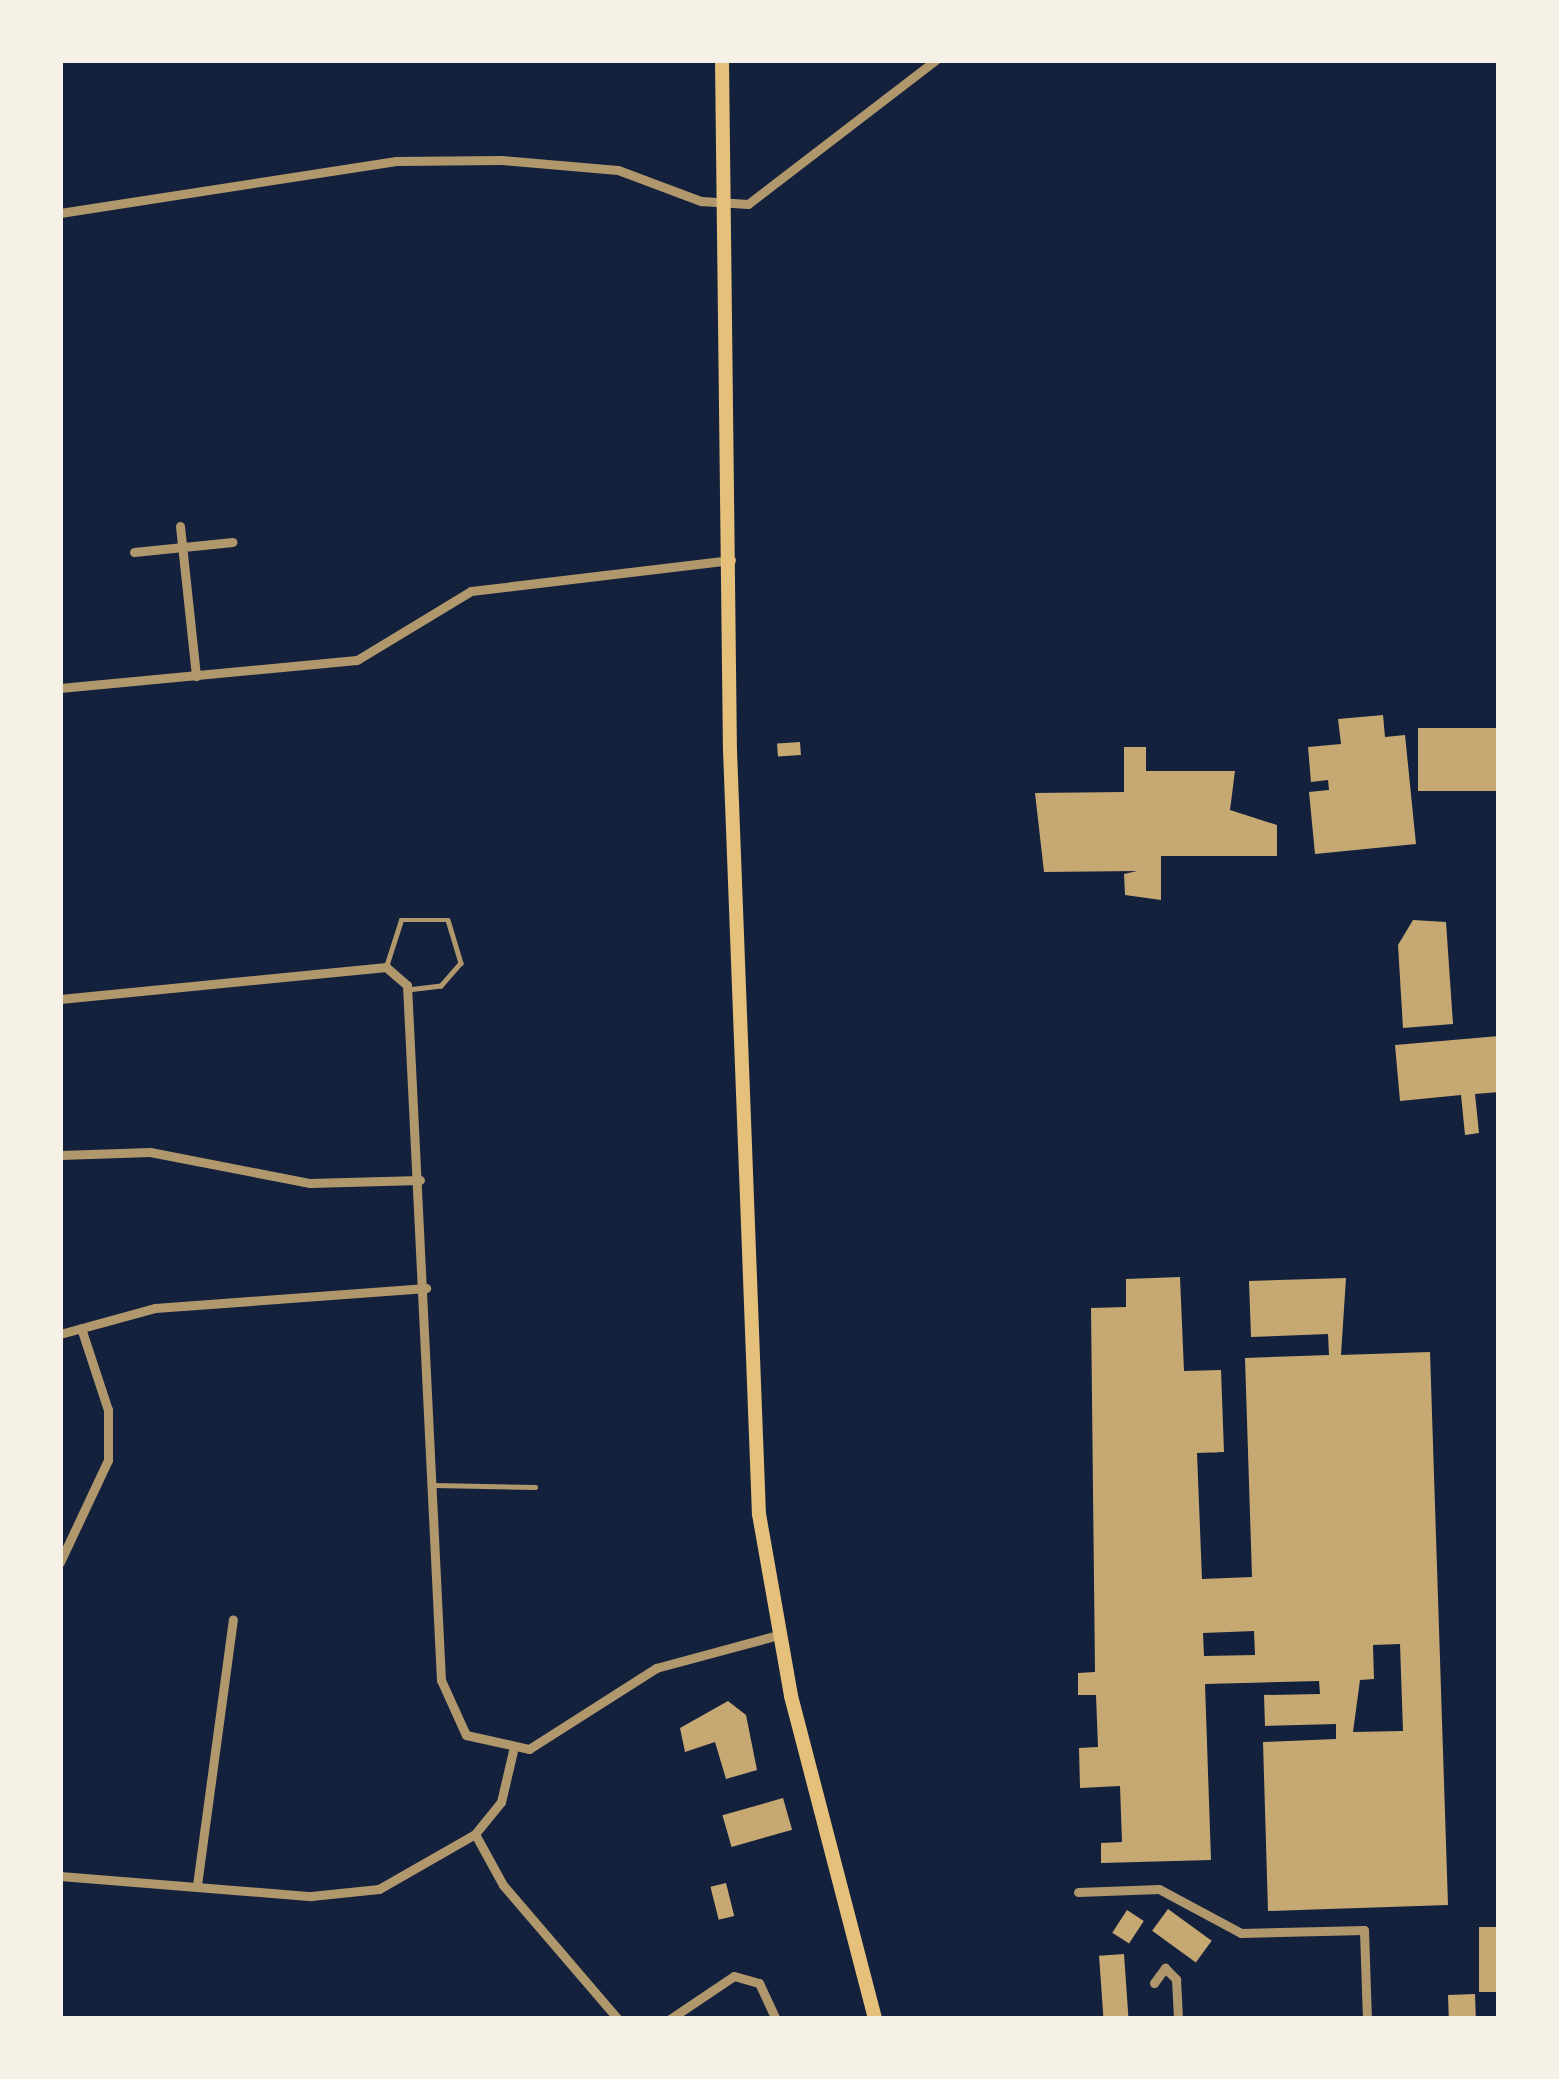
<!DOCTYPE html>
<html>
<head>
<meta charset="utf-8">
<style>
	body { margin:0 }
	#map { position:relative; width:1559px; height:2079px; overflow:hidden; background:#14213d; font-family:Mulish,sans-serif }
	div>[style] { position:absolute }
	.building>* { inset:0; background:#c6a872; transform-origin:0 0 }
	.service>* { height:4.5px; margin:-2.25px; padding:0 2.25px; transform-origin:2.25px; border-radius:2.25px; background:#b1986c }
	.minor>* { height:9px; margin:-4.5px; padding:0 4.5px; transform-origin:4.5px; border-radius:4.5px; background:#b1986c }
	.primary>* { height:14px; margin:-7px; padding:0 7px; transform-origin:7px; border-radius:7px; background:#e5c07b }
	span { translate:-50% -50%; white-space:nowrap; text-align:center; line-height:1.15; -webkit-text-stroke:10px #f6f1e7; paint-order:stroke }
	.frame { position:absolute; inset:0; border:63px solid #f6f1e7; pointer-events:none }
</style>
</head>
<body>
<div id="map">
	<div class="building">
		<i style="clip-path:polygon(1383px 715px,1385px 737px,1405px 735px,1416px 844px,1315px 854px,1309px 792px,1329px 790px,1328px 780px,1311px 782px,1308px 747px,1341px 744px,1338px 719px)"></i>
		<i style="left:1499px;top:728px;width:63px;height:81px;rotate:90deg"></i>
		<i style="left:800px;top:742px;width:13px;height:23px;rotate:86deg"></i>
		<i style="clip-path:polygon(1124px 747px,1146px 747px,1146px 771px,1235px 771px,1230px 810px,1277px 825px,1277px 856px,1161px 856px,1161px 900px,1125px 895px,1124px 874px,1137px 871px,1044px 872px,1035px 793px,1124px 792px)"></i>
		<i style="clip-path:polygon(1413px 920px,1446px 922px,1453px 1024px,1403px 1028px,1398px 945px)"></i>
		<i style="clip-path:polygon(1499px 1036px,1499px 1092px,1475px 1094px,1479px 1133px,1465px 1135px,1461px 1095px,1400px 1101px,1395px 1045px)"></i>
		<i style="clip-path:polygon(evenodd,1180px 1277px,1184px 1371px,1221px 1370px,1224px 1452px,1197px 1453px,1202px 1579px,1252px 1577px,1245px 1358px,1329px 1355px,1328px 1334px,1251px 1337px,1249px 1281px,1346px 1278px,1341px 1355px,1430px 1352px,1448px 1905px,1268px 1911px,1263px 1742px,1336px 1739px,1336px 1724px,1265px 1726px,1264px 1695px,1320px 1694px,1319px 1681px,1205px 1684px,1211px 1860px,1101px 1863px,1101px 1843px,1122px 1842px,1120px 1786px,1080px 1788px,1079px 1748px,1098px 1747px,1096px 1695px,1078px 1695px,1078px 1673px,1095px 1672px,1091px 1308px,1126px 1307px,1126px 1279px,1180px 1277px,1254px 1631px,1255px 1655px,1204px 1656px,1203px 1633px,1254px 1631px,1180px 1277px,1400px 1644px,1403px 1731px,1353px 1732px,1360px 1680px,1374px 1679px,1373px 1645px,1400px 1644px)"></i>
		<i style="clip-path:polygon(728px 1701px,746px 1715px,757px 1770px,726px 1779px,715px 1742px,685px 1752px,680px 1728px)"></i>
		<i style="left:783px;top:1798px;width:33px;height:63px;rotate:74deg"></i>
		<i style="left:726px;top:1883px;width:34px;height:16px;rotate:76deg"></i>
		<i style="left:1168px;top:1909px;width:54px;height:27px;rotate:36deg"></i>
		<i style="left:1127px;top:1910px;width:20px;height:27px;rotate:33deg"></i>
		<i style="left:1499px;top:1927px;width:65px;height:20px;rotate:90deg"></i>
		<i style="left:1124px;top:1954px;width:65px;height:25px;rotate:86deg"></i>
		<i style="left:1475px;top:1994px;width:25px;height:27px;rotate:88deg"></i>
	</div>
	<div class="service">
		<i style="left:386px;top:967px;width:49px;rotate:-72.3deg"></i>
		<i style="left:401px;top:920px;width:47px"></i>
		<i style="left:448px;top:920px;width:45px;rotate:73.2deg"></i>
		<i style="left:461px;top:963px;width:30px;rotate:131deg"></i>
		<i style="left:441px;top:986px;width:31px;rotate:173deg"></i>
		<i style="left:433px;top:1485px;width:102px;rotate:1.1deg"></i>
	</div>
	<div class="minor">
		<i style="left:60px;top:213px;width:340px;rotate:-8.8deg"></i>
		<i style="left:396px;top:161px;width:106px;rotate:-0.5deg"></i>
		<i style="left:502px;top:160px;width:116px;rotate:4.9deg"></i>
		<i style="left:618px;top:170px;width:89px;rotate:20.5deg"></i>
		<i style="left:701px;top:201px;width:47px;rotate:3.7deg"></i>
		<i style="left:748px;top:204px;width:237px;rotate:-37.5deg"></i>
		<i style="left:180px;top:526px;width:151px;rotate:83.9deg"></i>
		<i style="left:134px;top:552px;width:99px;rotate:-5.8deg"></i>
		<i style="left:60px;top:688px;width:298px;rotate:-5.4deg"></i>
		<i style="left:357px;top:660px;width:133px;rotate:-31.2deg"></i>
		<i style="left:471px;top:591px;width:262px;rotate:-6.8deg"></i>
		<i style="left:60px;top:999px;width:328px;rotate:-5.6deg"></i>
		<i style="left:386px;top:967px;width:28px;rotate:41deg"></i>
		<i style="left:407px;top:985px;width:696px;rotate:87.2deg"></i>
		<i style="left:441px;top:1680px;width:60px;rotate:65.6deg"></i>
		<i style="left:466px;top:1735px;width:65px;rotate:12.5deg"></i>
		<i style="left:529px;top:1749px;width:151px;rotate:-32.5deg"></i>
		<i style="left:656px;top:1668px;width:126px;rotate:-15.1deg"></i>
		<i style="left:60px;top:1155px;width:90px;rotate:-1.9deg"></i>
		<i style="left:150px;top:1152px;width:163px;rotate:11deg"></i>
		<i style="left:310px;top:1183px;width:110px;rotate:-1.6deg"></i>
		<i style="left:60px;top:1334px;width:98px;rotate:-15.3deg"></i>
		<i style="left:155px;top:1308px;width:272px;rotate:-4.2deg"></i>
		<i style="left:60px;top:1562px;width:113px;rotate:-64.8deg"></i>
		<i style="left:108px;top:1460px;width:50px;rotate:-90deg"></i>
		<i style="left:108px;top:1410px;width:86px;rotate:-108.2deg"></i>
		<i style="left:475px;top:1834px;width:58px;rotate:61.2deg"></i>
		<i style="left:503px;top:1885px;width:177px;rotate:49.4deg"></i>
		<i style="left:60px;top:1876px;width:252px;rotate:4.6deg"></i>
		<i style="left:311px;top:1896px;width:68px;rotate:-5.9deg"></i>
		<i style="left:379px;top:1889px;width:111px;rotate:-29.8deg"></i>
		<i style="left:475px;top:1834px;width:41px;rotate:-50.9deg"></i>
		<i style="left:501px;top:1802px;width:52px;rotate:-76.8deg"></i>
		<i style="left:197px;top:1885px;width:268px;rotate:-82.3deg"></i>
		<i style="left:1078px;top:1892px;width:81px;rotate:-2.1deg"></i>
		<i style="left:1159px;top:1889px;width:93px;rotate:28.2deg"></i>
		<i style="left:1241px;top:1933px;width:123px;rotate:-1.4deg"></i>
		<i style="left:1364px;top:1930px;width:89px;rotate:88.1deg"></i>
		<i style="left:1154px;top:1983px;width:19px;rotate:-54deg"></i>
		<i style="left:1165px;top:1968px;width:16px;rotate:45deg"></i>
		<i style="left:1176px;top:1979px;width:40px;rotate:87.1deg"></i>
		<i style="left:670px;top:2019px;width:77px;rotate:-33.9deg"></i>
		<i style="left:734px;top:1976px;width:26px;rotate:16deg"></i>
		<i style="left:759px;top:1983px;width:40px;rotate:65deg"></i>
	</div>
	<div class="primary">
		<i style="left:722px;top:60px;width:690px;rotate:89.34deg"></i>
		<i style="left:730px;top:750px;width:765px;rotate:87.83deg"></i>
		<i style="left:759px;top:1514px;width:185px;rotate:80deg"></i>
		<i style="left:791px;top:1696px;width:334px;rotate:75.4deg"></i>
	</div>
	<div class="frame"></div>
</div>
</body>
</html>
